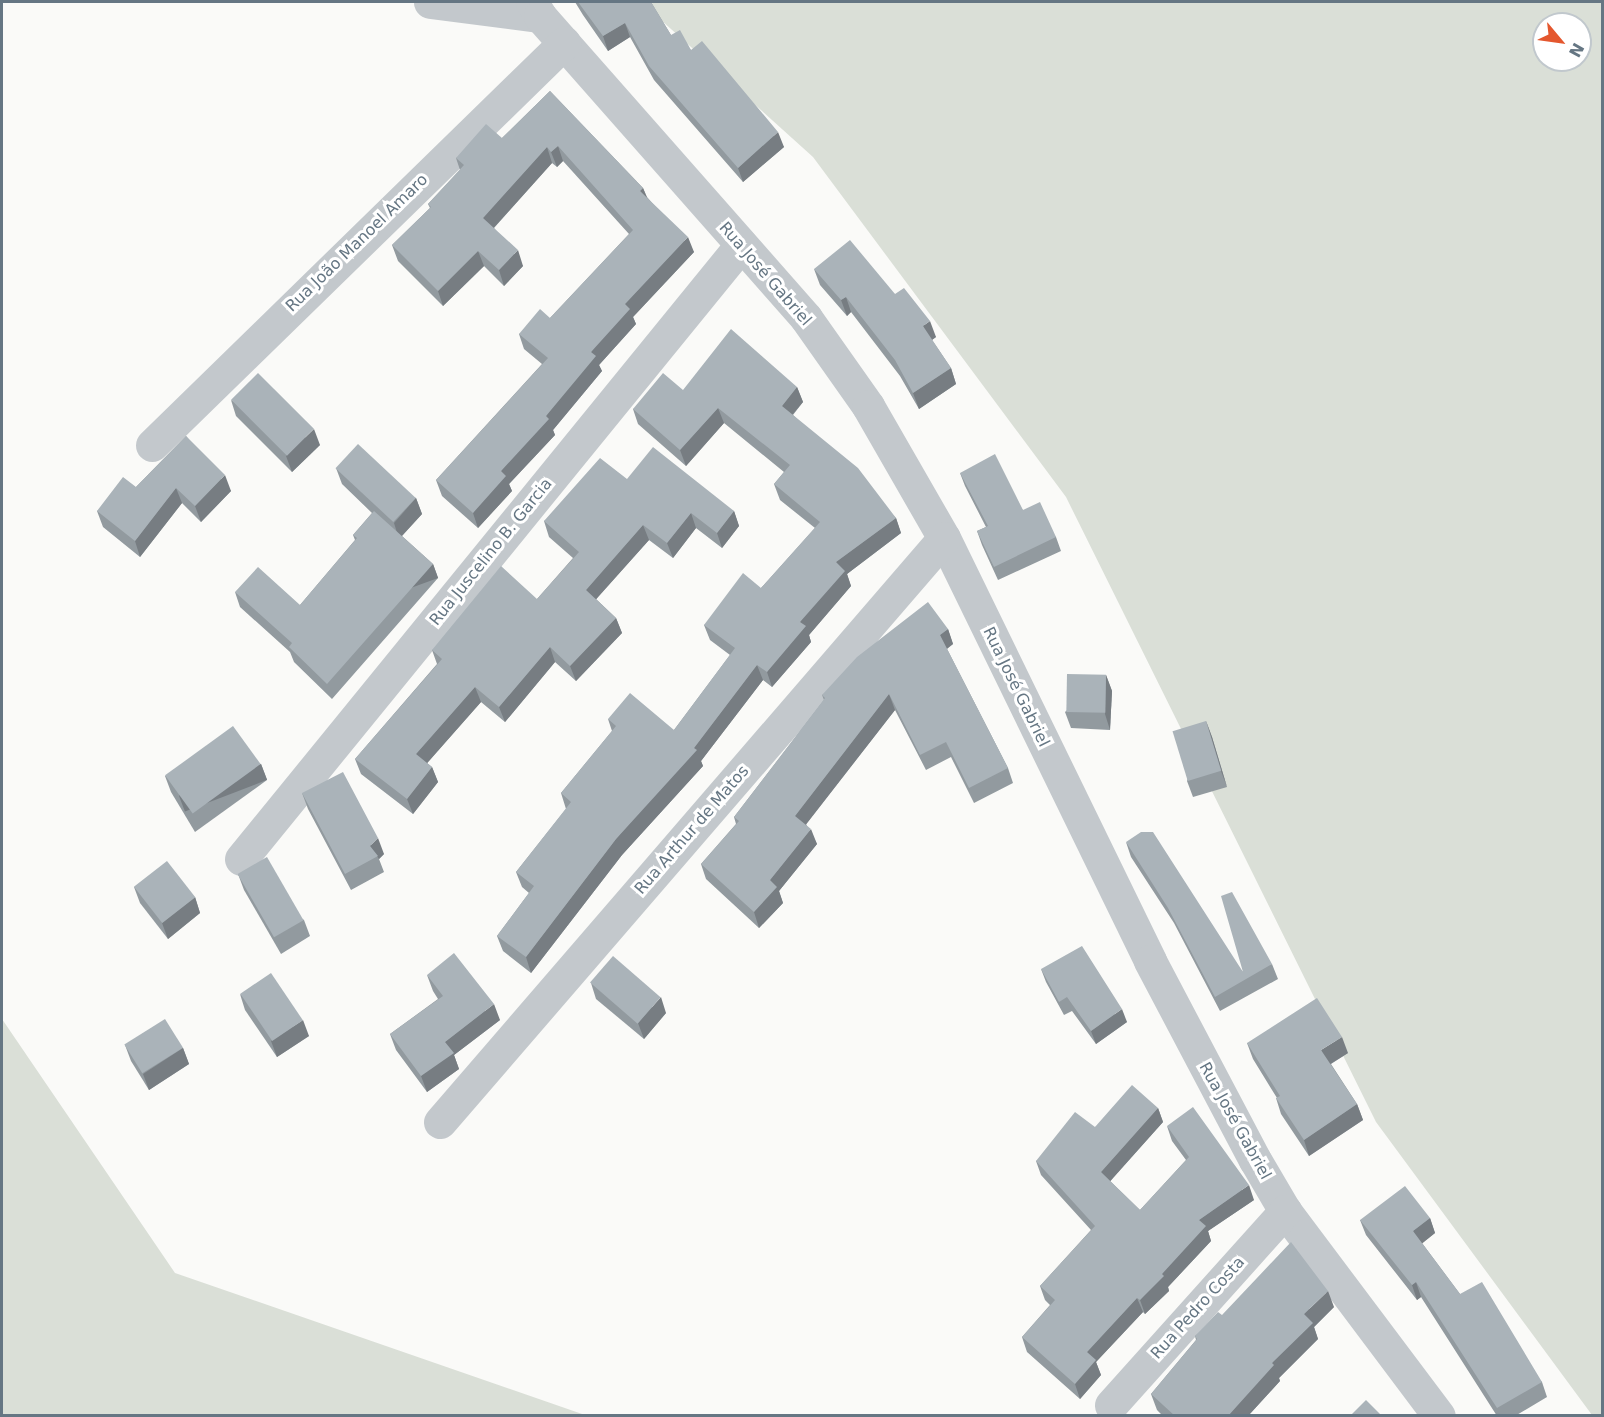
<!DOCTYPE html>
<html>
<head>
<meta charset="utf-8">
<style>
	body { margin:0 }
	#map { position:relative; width:1604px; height:1417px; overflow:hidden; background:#fafaf8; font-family:"DejaVu Sans",sans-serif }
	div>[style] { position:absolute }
	.green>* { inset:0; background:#dadfd7 }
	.minor>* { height:33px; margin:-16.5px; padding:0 16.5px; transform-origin:16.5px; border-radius:16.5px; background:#c3c8cc }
	.wall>* { inset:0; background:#929a9f }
	.shaded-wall>* { inset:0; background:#777d82; transform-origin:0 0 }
	.building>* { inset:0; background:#aab3b9; transform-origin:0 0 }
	span { translate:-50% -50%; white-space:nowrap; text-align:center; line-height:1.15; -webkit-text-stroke:6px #fff; paint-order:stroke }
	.street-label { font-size:16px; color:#657683 }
	.frame { position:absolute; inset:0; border:3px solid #657683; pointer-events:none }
	.north { position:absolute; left:1532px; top:12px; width:60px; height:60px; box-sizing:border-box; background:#fff; border:2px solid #c1c8cd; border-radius:50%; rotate:119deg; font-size:16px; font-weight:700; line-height:24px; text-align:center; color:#657683 }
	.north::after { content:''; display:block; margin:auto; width:21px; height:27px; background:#e4572e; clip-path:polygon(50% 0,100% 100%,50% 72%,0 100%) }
</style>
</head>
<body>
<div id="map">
	<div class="green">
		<i style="clip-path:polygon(evenodd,641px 2px,1602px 2px,1602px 1415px,1592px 1415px,1376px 1122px,1066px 497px,813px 157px,641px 2px,1544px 24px,1580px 24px,1580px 60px,1544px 60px,1544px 24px)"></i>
		<i style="clip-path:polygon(2px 1019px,175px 1273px,585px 1415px,2px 1415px)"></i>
	</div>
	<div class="minor">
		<i style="left:430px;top:2px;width:111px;rotate:7.3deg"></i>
		<i style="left:532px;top:2px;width:16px;rotate:60deg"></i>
		<i style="left:540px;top:16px;width:402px;rotate:48.6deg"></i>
		<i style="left:806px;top:318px;width:108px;rotate:54.8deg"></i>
		<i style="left:868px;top:406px;width:152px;rotate:60.1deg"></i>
		<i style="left:944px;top:538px;width:470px;rotate:64deg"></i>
		<i style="left:1150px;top:961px;width:225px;rotate:62.2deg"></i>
		<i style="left:1255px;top:1160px;width:59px;rotate:59.5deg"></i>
		<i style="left:1285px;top:1211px;width:256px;rotate:53.1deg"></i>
		<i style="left:152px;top:445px;width:576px;rotate:-44.3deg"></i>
		<i style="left:241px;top:859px;width:792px;rotate:-50.84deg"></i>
		<i style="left:440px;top:1122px;width:771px;rotate:-49.21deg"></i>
		<i style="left:1111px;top:1405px;width:261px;rotate:-48.1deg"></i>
	</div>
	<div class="wall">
		<i style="clip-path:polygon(575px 2px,651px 2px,671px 35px,691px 50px,784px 147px,743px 182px,654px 80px,630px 37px,608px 51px,583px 15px)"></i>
		<i style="clip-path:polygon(550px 91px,643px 188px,647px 197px,694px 252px,633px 317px,636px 324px,599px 365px,602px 371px,553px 430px,555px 435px,509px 484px,512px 491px,478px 528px,442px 496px,436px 480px,542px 364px,524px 349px,519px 334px,550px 318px,629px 234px,563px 161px,557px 167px,552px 163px,494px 228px,523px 266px,504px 286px,484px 266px,443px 306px,398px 261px,392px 245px,430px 208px,428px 204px,460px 170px,456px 158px,502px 138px)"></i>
		<i style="clip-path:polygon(814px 269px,895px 294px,936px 337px,932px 340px,951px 368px,956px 384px,919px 409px,900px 376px,851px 312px,847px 316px,820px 285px)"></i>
		<i style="clip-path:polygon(797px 387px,803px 402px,793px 415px,896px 518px,901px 533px,847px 574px,851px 586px,809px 635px,811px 642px,772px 687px,763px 680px,701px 761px,703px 766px,622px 855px,531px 973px,503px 951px,497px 936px,529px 893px,522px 887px,516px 872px,566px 809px,561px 793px,612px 731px,608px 719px,674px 730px,730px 655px,710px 640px,704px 625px,761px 588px,815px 528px,780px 500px,774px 484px,784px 472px,724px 423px,686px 466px,638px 424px,633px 409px,683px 390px)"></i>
		<i style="clip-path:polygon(231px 400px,320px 445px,292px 472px,236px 416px)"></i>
		<i style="clip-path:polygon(186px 436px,231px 491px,201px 522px,182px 503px,140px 557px,103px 527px,97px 511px,136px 487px)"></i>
		<i style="clip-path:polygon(336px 468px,416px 498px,422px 514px,402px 536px,433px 564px,438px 578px,332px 699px,294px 662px,290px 652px,240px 607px,235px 592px,300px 605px,355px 540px,353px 535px,372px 513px,342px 484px)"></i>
		<i style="clip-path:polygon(960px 473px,1023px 510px,1056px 537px,1061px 551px,998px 580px,982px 545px,977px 531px,986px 527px,965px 486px)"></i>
		<i style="clip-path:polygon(627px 479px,734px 511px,739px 526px,722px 548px,696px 528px,673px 558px,649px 540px,596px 599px,616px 618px,622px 633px,576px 681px,555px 662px,505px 722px,481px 702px,427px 763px,432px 767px,438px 782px,413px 814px,361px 774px,355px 759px,437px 664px,432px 650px,537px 599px,573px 558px,549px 537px,544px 521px)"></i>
		<i style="clip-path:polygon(948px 629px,953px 644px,947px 649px,1008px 768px,1013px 783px,974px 803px,951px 757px,926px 770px,895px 710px,806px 824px,817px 844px,779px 891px,783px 903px,759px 928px,706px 879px,701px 864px,736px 824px,734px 817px,824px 700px,822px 695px)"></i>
		<i style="clip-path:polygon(1106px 675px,1112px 691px,1110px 730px,1071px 728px,1065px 712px)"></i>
		<i style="clip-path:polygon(1206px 721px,1212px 737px,1227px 787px,1193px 797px,1187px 781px)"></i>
		<i style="clip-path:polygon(261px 764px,267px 780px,195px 832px,171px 792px,165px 776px)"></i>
		<i style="clip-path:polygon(302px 793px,384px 854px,379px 859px,384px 872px,351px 890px,308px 809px)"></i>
		<i style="clip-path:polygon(1126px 842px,1243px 972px,1272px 964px,1278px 979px,1220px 1011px,1174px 923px,1131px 857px)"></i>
		<i style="clip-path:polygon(238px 874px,304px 920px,310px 936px,281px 954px,244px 890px)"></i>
		<i style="clip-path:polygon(134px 887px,195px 897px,200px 913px,168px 939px,140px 903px)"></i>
		<i style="clip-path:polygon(1041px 969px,1127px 1022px,1096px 1044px,1072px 1011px,1064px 1015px,1046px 982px)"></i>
		<i style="clip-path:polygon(427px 975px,500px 1020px,454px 1055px,459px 1069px,427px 1092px,396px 1050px,390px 1034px,438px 999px,433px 991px)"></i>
		<i style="clip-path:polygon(591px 983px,666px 1013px,644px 1039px,596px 999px)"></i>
		<i style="clip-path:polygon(240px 994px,309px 1036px,277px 1057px,245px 1010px)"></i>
		<i style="clip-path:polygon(1247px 1043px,1348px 1053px,1331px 1064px,1357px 1104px,1363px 1120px,1309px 1156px,1281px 1114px,1276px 1098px,1277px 1098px,1253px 1059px)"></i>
		<i style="clip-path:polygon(125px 1045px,183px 1048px,189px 1064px,149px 1090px,131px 1061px)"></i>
		<i style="clip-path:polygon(1158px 1108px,1163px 1122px,1110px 1181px,1140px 1210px,1186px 1160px,1172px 1141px,1167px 1126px,1254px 1200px,1208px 1231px,1211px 1241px,1168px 1287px,1169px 1291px,1145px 1314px,1143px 1312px,1096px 1362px,1101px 1375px,1080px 1399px,1027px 1352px,1022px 1337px,1050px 1305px,1045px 1300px,1040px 1286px,1091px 1230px,1041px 1175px,1036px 1161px,1095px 1127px)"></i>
		<i style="clip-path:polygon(1430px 1218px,1435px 1233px,1422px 1243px,1460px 1294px,1542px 1382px,1547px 1397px,1515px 1416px,1497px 1416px,1421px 1297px,1417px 1300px,1366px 1235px,1360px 1220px)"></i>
		<i style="clip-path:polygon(1334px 1307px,1314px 1327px,1318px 1339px,1279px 1378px,1280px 1381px,1248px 1416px,1163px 1416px,1157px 1410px,1151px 1394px,1196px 1340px,1195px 1336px,1222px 1315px)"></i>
	</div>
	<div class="shaded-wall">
		<i style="clip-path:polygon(625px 23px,630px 37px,608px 51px,603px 36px)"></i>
		<i style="clip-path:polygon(778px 132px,784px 147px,743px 182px,738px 168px)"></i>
		<i style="clip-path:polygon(558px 146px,563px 161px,557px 167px,551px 152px)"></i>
		<i style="clip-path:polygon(547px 147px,552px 163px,489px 233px,483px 218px)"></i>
		<i style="clip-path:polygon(643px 188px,649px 203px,640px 191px)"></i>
		<i style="clip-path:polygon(688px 237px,694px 252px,633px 317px,636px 324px,599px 365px,602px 371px,553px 430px,555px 435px,509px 484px,512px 491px,478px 528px,473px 513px,501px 471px,546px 416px,625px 304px)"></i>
		<i style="clip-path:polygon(518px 250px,523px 266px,504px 286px,499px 270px)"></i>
		<i style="clip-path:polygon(478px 251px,484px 266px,443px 306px,438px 291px)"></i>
		<i style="clip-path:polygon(846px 297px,851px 312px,847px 316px,841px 300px)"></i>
		<i style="clip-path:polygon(930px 321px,936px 337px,929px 342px,923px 326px)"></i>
		<i style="clip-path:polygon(951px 368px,956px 384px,919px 409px,913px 393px)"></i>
		<i style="clip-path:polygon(797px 387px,803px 402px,787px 421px,782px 406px)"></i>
		<i style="clip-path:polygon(718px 408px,724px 423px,686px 466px,680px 450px)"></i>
		<i style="clip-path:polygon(314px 429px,320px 445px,292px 472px,286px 456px)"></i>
		<i style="clip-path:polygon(225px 475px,231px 491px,201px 522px,195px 506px)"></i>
		<i style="clip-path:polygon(176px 488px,182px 503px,140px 557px,135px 541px)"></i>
		<i style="clip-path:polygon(416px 498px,422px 514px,399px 539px,394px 523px)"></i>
		<i style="clip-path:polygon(734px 511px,739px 526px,722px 548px,717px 533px)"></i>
		<i style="clip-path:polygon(691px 513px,696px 528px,673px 558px,667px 543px)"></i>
		<i style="clip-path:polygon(896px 518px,901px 533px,847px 574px,851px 586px,809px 635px,811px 642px,772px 687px,767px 672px,800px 622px,836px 562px)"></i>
		<i style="clip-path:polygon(643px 525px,649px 540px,591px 605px,586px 590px)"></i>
		<i style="left:433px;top:564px;width:15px;height:160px;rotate:70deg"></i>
		<i style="clip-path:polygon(616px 618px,622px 633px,576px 681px,570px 666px)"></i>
		<i style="clip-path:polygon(948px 629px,953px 644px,945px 650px,940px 635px)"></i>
		<i style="clip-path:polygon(550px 647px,555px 662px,505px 722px,499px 707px)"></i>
		<i style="clip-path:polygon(757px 665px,763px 680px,701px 761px,703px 766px,622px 855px,531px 973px,526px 957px,616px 839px,694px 748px)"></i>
		<i style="clip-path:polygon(1106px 675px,1112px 691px,1110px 730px,1105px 714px)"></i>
		<i style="clip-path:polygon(475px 687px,481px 702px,422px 769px,416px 754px)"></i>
		<i style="clip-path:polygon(889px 694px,895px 710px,801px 831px,795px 816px)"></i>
		<i style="clip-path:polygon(1206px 721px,1212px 737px,1227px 787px,1221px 771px)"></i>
		<i style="left:261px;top:764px;width:17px;height:88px;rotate:69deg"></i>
		<i style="clip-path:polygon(432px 767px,438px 782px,413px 814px,407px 799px)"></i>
		<i style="clip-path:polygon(811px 829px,817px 844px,779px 891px,783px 903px,759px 928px,754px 912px,770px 880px)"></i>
		<i style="clip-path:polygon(378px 838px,384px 854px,379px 859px,370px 846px)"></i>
		<i style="clip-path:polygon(195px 897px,200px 913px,168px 939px,162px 923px)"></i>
		<i style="clip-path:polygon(661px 997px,666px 1013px,644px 1039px,638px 1023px)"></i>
		<i style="clip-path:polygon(494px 1004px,500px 1020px,454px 1055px,459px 1069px,427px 1092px,421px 1076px,445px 1042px)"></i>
		<i style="clip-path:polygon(1122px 1009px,1127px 1022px,1096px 1044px,1091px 1031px)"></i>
		<i style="clip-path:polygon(303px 1020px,309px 1036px,277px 1057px,271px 1041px)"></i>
		<i style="clip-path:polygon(1342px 1037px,1348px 1053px,1327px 1066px,1321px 1050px)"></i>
		<i style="clip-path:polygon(183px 1048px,189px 1064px,149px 1090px,143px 1074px)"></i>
		<i style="clip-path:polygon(1357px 1104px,1363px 1120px,1309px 1156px,1304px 1140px)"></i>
		<i style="clip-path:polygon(1158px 1108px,1163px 1122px,1106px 1186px,1101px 1172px)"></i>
		<i style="clip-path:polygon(1249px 1185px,1254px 1200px,1208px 1231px,1211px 1241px,1168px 1287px,1169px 1291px,1145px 1314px,1140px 1300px,1162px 1274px,1199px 1220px)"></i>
		<i style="clip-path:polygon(1430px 1218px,1435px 1233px,1419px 1246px,1413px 1231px)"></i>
		<i style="clip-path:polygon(1416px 1282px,1421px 1297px,1417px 1300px,1412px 1285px)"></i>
		<i style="clip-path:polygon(1328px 1291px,1334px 1307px,1314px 1327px,1318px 1339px,1279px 1378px,1280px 1381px,1248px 1416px,1228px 1416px,1272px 1363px,1304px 1314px)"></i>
		<i style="clip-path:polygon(1137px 1298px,1143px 1312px,1096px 1362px,1101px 1375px,1080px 1399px,1075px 1384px,1087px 1352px)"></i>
	</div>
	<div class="building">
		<i style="clip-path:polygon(578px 2px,651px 2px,671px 35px,680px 30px,691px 50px,702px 41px,778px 132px,738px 168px,649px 66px,625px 23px,603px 36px)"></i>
		<i style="clip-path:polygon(550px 91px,643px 188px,640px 191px,688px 237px,625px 304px,630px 309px,591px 352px,596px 356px,546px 416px,549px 419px,501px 471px,506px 476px,473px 513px,436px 480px,548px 358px,519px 334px,540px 309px,550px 318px,633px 230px,558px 146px,551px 152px,547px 147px,483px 218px,518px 250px,499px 270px,478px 251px,438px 291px,392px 245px,431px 207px,428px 204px,464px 165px,456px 158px,486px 124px,502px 138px)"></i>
		<i style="clip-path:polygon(850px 240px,895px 294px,904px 288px,930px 321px,923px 326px,951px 368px,913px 393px,895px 360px,846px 297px,841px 300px,814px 269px)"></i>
		<i style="clip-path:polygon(731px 329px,797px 387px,782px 406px,858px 468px,896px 518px,836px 562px,845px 571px,800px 622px,806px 626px,767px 672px,757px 665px,694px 748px,697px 750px,616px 839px,526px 957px,497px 936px,534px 886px,516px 872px,571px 802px,561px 793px,616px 726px,608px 719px,630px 693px,674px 730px,735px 648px,704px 625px,743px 573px,761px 588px,820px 522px,774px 484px,790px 465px,718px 408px,680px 450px,633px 409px,663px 373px,683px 390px)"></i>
		<i style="left:258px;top:373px;width:79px;height:38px;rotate:45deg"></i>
		<i style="clip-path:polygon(186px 436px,225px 475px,195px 506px,176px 488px,135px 541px,97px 511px,123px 477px,136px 487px)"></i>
		<i style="left:358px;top:444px;width:79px;height:33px;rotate:43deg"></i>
		<i style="clip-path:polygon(653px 447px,734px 511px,717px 533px,691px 513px,667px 543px,643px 525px,586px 590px,616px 618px,570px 666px,550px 647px,499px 707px,475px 687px,416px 754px,432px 767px,407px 799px,355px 759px,442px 659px,432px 650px,501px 566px,537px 599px,579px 552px,544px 521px,600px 458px,627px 479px)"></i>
		<i style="clip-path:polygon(995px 454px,1023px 510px,1040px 502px,1056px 537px,994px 567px,977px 531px,988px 526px,960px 473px)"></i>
		<i style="clip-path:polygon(374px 511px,433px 564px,327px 684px,289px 647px,292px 643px,235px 592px,258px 567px,300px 605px,357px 538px,353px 535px)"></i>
		<i style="clip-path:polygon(928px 602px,948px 629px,940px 635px,1008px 768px,969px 788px,946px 742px,920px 755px,889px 694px,795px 816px,811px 829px,770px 880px,777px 887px,754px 912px,701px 864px,739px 821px,734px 817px,825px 698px,822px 695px,857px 657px)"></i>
		<i style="left:1067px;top:674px;width:39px;height:38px;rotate:1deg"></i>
		<i style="left:1206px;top:721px;width:52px;height:35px;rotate:73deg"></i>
		<i style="left:233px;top:726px;width:47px;height:84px;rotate:54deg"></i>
		<i style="clip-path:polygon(343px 772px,378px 838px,370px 846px,378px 856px,345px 874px,302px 793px)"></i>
		<i style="clip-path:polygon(1141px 832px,1153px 832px,1243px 972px,1221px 896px,1232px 892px,1272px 964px,1215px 997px,1168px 908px,1126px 842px)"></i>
		<i style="left:267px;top:857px;width:73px;height:34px;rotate:60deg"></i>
		<i style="left:167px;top:861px;width:46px;height:42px;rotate:52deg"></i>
		<i style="clip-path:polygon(1082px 946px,1122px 1009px,1091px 1031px,1067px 997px,1059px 1002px,1041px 969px)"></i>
		<i style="clip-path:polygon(454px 953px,494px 1004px,445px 1042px,454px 1053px,421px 1076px,390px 1034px,443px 996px,427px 975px)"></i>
		<i style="left:613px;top:956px;width:63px;height:35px;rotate:41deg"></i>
		<i style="left:271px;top:973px;width:57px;height:37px;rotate:56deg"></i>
		<i style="clip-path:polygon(1317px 998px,1342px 1037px,1321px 1050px,1357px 1104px,1304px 1140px,1276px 1098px,1280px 1096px,1247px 1043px)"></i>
		<i style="left:165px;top:1019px;width:34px;height:48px;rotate:58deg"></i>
		<i style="clip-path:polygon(1132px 1085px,1158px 1108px,1101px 1172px,1140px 1210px,1189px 1157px,1167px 1126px,1193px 1107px,1249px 1185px,1199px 1220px,1206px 1226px,1162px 1274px,1164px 1276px,1140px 1300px,1137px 1298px,1087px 1352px,1096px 1360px,1075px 1384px,1022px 1337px,1055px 1300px,1040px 1286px,1095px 1226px,1036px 1161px,1075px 1112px,1095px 1127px)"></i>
		<i style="clip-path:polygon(1405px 1186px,1430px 1218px,1413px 1231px,1460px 1294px,1482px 1282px,1542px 1382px,1497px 1408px,1416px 1282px,1412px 1285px,1360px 1220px)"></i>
		<i style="clip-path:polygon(1291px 1242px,1328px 1291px,1304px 1314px,1313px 1323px,1272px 1363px,1274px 1365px,1228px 1416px,1175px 1416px,1151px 1394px,1197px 1339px,1195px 1336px,1218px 1312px,1222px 1315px)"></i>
		<i style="clip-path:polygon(1366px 1400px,1382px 1416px,1350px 1416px)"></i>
	</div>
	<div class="street-label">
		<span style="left:357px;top:243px;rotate:-44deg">Rua João Manoel Amaro</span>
		<span style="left:765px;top:274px;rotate:49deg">Rua José Gabriel</span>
		<span style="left:491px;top:552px;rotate:-51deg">Rua Juscelino B. Garcia</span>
		<span style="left:1016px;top:687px;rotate:64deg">Rua José Gabriel</span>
		<span style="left:692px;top:830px;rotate:-49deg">Rua Arthur de Matos</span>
		<span style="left:1235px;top:1121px;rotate:61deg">Rua José Gabriel</span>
		<span style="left:1198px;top:1308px;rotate:-48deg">Rua Pedro Costa</span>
	</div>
	<div class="frame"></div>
	<div class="north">N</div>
</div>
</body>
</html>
